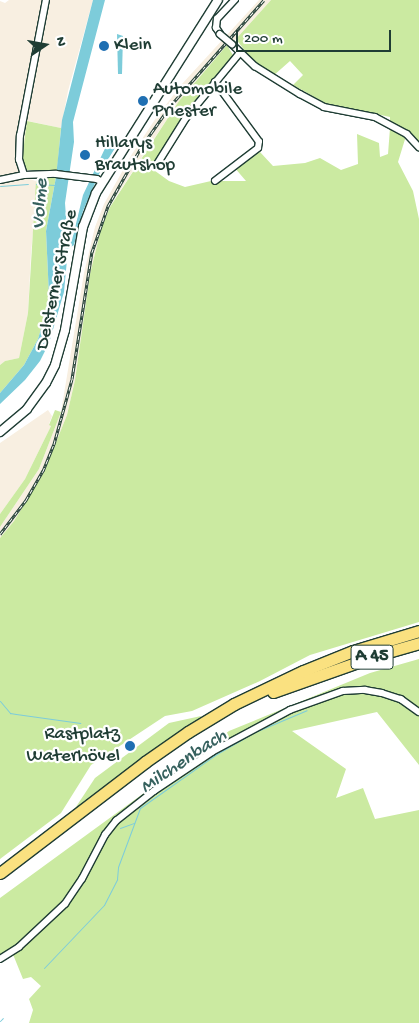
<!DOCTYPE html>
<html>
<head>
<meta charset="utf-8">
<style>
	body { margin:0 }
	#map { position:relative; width:419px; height:1023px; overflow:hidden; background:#fff; font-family:"Gochi Hand",sans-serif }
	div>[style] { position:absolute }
	.built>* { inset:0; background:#f8efe1 }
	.green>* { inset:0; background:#cbeaa1 }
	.water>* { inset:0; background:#7dccda }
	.stream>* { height:1px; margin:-0.5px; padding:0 0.5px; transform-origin:0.5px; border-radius:0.5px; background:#7dccda }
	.roads { filter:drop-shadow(1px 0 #1f3d34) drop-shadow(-1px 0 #1f3d34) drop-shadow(0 1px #1f3d34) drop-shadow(0 -1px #1f3d34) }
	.minor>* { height:5.5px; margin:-2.75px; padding:0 2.75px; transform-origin:2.75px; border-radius:2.75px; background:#fff }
	.tertiary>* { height:8px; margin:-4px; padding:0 4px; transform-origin:4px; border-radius:4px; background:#fff }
	.motorway>* { height:11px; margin:-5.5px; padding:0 5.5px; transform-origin:5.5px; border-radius:5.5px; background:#fae180 }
	.rail>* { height:3px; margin-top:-1.5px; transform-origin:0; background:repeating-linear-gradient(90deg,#fff 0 4px,#1f3d34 0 8px); box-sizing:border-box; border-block:1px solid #1f3d34 }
	.bridges { filter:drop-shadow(1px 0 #1f3d34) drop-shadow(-1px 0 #1f3d34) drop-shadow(0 1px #1f3d34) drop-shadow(0 -1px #1f3d34) }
	.minor-bridge>* { height:5.5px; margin:-2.75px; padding:0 2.75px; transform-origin:2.75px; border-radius:2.75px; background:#fff }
	.dots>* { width:14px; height:14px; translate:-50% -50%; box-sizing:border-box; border:2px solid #fff; border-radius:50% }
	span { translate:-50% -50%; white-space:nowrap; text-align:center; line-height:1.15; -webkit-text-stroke:4.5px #fff; paint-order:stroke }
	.shield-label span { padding:1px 4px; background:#fff; border:1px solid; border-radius:4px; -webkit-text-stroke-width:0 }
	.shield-label { font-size:18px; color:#1f3d34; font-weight:700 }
	.poi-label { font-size:19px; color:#1f3d34 }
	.left { translate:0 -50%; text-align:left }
	.right { translate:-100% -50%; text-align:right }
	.street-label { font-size:19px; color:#1f3d34 }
	.water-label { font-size:20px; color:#36615e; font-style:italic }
	.north { position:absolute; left:20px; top:20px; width:50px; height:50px; -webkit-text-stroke:4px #fff; paint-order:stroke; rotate:78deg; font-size:14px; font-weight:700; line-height:20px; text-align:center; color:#1f3d34 }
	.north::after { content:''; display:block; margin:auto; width:18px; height:22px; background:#1f3d34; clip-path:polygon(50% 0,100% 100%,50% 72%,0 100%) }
	.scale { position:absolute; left:236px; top:30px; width:155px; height:22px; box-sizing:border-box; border:2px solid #1f3d34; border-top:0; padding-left:6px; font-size:15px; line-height:18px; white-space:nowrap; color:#1f3d34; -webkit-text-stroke:4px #fff; paint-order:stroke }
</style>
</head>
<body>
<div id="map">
	<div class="built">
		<i style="clip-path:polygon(9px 0,93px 0,68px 91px,61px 128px,28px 121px,22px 160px,29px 179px,36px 181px,37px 192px,31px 253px,28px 313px,19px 358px,5px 361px,0 365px,0 1px,5px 3px)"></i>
		<i style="clip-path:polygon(259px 0,271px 0,236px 39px,226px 45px,179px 101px,110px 206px,101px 229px,90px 274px,75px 380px,67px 415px,44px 472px,14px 521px,0 538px,0 527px,39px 469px,61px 412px,84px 273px,95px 227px,104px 204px,132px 154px,156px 118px,181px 85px)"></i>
		<i style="clip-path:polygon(48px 410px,52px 416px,49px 424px,51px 426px,25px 479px,0 514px,0 443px)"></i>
	</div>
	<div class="green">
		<i style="clip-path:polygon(271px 0,419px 0,419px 142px,408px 131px,390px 123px,390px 117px,325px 103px,293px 85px,303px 75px,290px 61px,273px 76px,254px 63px,236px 39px)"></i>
		<i style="clip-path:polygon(227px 45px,234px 57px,187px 112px,151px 168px,169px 181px,185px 187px,211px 181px,246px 181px,234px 167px,260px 152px,273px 166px,305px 163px,320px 158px,341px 170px,358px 164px,357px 134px,379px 143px,380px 157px,388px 154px,390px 128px,406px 136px,398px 162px,413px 191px,419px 219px,419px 622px,310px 655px,260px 681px,192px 711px,165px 716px,91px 765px,61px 813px,0 859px,0 538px,14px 521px,44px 472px,67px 415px,75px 380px,90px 274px,101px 229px,110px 207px,179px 101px)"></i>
		<i style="clip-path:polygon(27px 121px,61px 128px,57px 171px,27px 170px,22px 160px)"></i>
		<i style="clip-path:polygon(56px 177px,46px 231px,49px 296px,44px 319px,38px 339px,24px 365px,0 393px,0 365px,5px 361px,19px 358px,28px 313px,36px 181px,38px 179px)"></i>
		<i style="clip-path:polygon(55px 410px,61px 412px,39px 469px,0 527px,0 514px,25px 479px,51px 426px,49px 425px)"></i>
		<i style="clip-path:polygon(419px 659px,419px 765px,377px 712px,292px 731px,346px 769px,336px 798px,363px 788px,375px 819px,419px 810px,419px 1023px,29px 1023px,33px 1010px,29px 999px,41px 986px,31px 977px,23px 979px,12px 952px,0 959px,0 898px,229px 731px,370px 673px)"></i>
		<i style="clip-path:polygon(201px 716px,200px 718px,70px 816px,95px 778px,169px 723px)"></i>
	</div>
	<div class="water">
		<i style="clip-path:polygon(93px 0,105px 0,73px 122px,74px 142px,65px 203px,68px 244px,72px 240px,83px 195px,108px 142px,118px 137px,120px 140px,99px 174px,83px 211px,74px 245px,68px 249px,64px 292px,49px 343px,40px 361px,25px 380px,0 404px,0 393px,24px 365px,38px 339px,44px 319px,49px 296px,46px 231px,56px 177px,62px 120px)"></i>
		<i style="clip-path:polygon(117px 34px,123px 36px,122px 74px,118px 74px)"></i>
	</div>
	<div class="stream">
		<i style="left:36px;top:184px;width:19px;rotate:3deg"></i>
		<i style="left:0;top:186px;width:28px;rotate:-4deg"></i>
		<i style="left:0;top:701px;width:16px;rotate:50deg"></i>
		<i style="left:10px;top:713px;width:6px;rotate:9deg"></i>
		<i style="left:16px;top:714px;width:65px;rotate:8deg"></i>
		<i style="left:120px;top:828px;width:15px;rotate:-20deg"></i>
		<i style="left:44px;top:968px;width:87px;rotate:-46.4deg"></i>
		<i style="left:104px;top:905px;width:29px;rotate:-63deg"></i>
		<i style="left:117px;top:879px;width:12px;rotate:-85deg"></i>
		<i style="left:118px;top:867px;width:63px;rotate:-69.6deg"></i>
		<i style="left:140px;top:808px;width:92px;rotate:-35.2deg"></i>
		<i style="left:215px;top:755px;width:46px;rotate:-29.9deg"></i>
		<i style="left:255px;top:732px;width:56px;rotate:-22.9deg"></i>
		<i style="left:0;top:1021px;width:4px;rotate:-45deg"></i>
	</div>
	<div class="roads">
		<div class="minor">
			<i style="left:220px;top:34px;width:7px;rotate:-124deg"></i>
			<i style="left:216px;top:28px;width:9px;rotate:-84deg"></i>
			<i style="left:217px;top:19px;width:26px;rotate:-47deg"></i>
			<i style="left:232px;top:44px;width:32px;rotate:44deg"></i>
			<i style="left:255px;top:66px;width:53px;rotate:31.9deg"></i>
			<i style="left:300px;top:94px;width:27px;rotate:28deg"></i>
			<i style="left:324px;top:107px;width:52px;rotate:11.1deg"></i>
			<i style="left:375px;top:117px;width:36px;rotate:28deg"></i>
			<i style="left:407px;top:134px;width:18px;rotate:47deg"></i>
			<i style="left:156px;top:166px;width:57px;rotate:-58deg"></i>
			<i style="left:186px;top:118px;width:83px;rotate:-50.4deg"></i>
			<i style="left:24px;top:175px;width:16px;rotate:-108deg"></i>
			<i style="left:19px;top:160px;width:24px;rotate:-88deg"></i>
			<i style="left:20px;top:136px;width:138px;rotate:-79.2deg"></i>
			<i style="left:0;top:180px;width:25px;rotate:-12deg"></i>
			<i style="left:24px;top:175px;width:32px;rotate:-2deg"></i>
			<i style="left:56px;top:174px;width:41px;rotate:7deg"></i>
			<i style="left:97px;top:179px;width:7px;rotate:27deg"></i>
			<i style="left:215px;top:181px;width:54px;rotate:-37.5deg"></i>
			<i style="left:258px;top:148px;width:6px;rotate:-81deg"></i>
			<i style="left:259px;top:142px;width:74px;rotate:-126.3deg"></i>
			<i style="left:0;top:959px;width:22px;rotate:-32deg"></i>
			<i style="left:19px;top:947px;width:63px;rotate:-43.1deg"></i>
			<i style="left:65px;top:904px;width:30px;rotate:-56deg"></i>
			<i style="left:82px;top:879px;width:50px;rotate:-62.4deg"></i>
			<i style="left:105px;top:835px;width:18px;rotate:-52deg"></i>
			<i style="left:116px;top:821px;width:48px;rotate:-38.3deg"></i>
			<i style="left:154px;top:791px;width:70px;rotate:-33.9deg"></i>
			<i style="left:212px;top:752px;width:89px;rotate:-28.3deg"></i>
			<i style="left:290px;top:710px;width:56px;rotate:-19.7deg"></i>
			<i style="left:343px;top:691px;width:22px;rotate:-3deg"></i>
			<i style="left:365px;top:690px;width:17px;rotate:10deg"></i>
			<i style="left:382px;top:693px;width:20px;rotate:18deg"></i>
			<i style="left:401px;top:699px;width:22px;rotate:36deg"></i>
		</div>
		<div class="tertiary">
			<i style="left:0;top:432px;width:35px;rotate:-40deg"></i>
			<i style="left:27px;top:409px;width:32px;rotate:-54deg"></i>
			<i style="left:46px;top:383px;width:20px;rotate:-63deg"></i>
			<i style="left:55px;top:365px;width:36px;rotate:-74deg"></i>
			<i style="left:65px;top:330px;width:105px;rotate:-80.1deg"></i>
			<i style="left:83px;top:227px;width:36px;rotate:-69deg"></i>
			<i style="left:96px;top:193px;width:228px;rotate:-57.7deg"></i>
		</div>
		<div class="motorway">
			<i style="left:273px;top:692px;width:114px;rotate:-19.4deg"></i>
			<i style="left:381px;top:654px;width:40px;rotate:-16deg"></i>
			<i style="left:0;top:873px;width:183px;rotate:-37.4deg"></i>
			<i style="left:145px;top:762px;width:52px;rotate:-34.9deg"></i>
			<i style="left:188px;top:732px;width:54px;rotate:-31.3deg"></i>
			<i style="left:234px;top:704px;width:76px;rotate:-25.6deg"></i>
			<i style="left:303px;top:671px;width:54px;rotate:-21.8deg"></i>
			<i style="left:353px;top:651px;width:69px;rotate:-16.9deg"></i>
		</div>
	</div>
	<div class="rail">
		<i style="left:0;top:534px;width:43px;rotate:-52.6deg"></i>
		<i style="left:26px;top:500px;width:34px;rotate:-60deg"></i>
		<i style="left:43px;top:471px;width:29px;rotate:-68deg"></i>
		<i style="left:54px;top:444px;width:67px;rotate:-74.5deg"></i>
		<i style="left:72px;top:379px;width:129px;rotate:-81.1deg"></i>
		<i style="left:92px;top:252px;width:49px;rotate:-70.8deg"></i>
		<i style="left:108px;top:206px;width:69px;rotate:-60.5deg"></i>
		<i style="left:142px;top:146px;width:50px;rotate:-54.7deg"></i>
		<i style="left:171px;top:105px;width:140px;rotate:-48.5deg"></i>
	</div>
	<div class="bridges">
		<div class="minor-bridge">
			<i style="left:220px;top:34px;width:16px;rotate:40deg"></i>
		</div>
	</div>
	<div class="dots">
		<i style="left:104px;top:46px;background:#1f6fb2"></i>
		<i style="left:143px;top:101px;background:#1f6fb2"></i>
		<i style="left:85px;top:155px;background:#1f6fb2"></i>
		<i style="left:130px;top:746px;background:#1f6fb2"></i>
	</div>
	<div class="shield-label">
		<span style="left:372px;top:657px">A 45</span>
	</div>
	<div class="poi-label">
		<span class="left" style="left:114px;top:46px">Klein</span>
		<span class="left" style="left:153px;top:101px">Automobile<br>Priester</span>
		<span class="left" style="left:95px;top:155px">Hillarys<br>Brautshop</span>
		<span class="right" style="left:120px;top:746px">Rastplatz<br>Waterhövel</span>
	</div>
	<div class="street-label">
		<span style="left:58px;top:280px;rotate:-78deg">Delsterner Straße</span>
	</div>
	<div class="water-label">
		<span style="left:41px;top:204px;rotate:-86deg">Volme</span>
		<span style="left:184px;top:762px;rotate:-34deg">Milchenbach</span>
	</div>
	<div class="north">N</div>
	<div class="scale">200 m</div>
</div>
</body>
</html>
